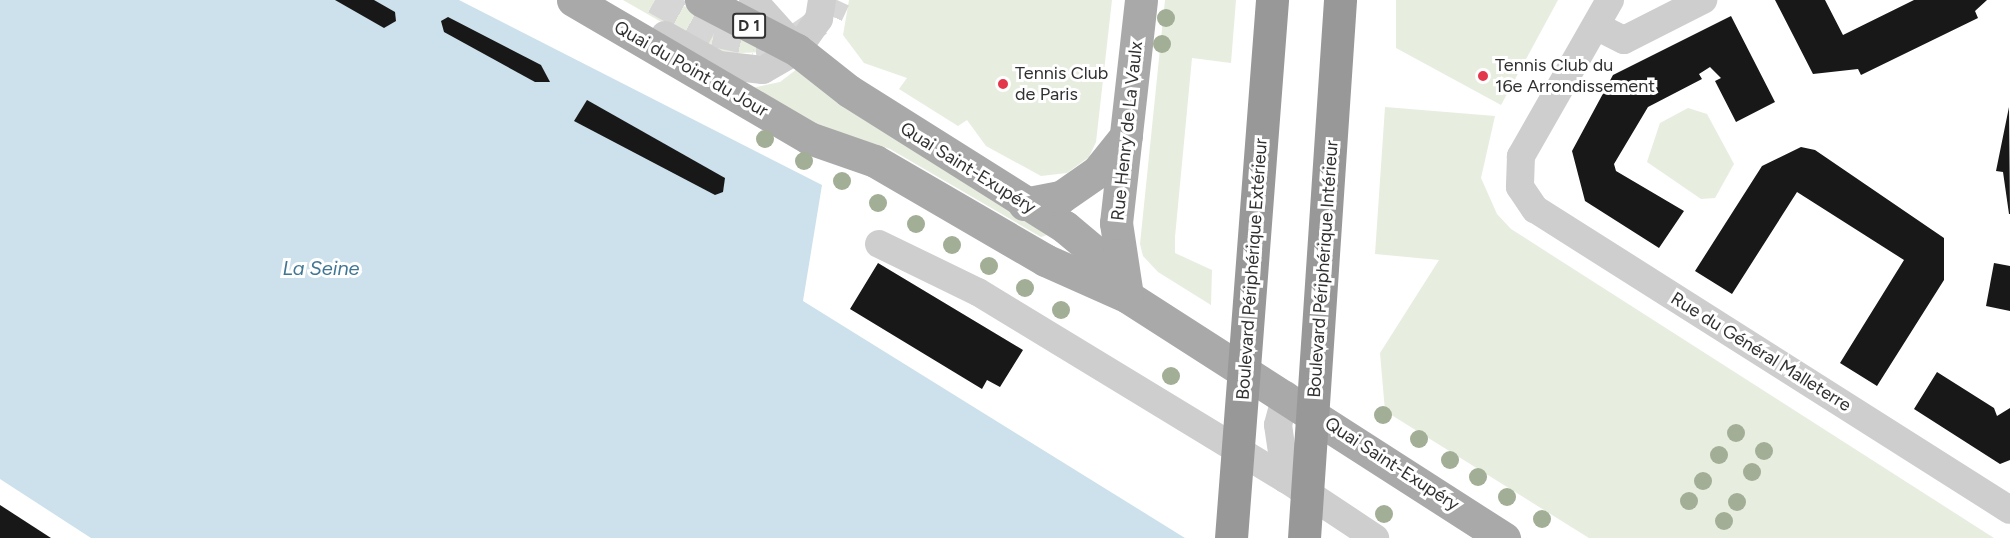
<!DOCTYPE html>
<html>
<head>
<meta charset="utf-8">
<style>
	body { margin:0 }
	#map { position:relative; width:2010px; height:538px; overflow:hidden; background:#fff; font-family:Figtree,sans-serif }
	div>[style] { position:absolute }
	.green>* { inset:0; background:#e7eddf }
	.water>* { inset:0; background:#cce1ec }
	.building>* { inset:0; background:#181818 }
	.minor-tunnel>* { height:28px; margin-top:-14px; transform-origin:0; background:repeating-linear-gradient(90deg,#d6d6d6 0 28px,transparent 0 42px) }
	.minor>* { height:28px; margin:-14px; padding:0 14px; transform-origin:14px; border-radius:14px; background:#cecece }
	.major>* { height:33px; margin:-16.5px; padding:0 16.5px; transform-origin:16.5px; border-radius:16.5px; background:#a9a9a9 }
	.highway>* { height:33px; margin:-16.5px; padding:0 16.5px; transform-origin:16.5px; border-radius:16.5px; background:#989898 }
	.trees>* { width:18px; height:18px; margin:-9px; border-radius:50%; background:#a2ae95 }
	.dots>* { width:16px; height:16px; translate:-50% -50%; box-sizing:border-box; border:3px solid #fff; border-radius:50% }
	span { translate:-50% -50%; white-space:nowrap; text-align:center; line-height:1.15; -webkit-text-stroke:6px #fff; paint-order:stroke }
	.shield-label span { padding:2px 4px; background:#fff; border:2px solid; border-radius:4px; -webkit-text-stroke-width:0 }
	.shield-label { font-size:16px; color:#313131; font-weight:700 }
	.poi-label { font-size:18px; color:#313131 }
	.left { translate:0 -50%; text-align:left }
	.street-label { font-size:18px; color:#313131 }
	.water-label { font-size:20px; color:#3f7693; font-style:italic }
</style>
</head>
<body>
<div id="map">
	<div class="green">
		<i style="clip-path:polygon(623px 0,674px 0,764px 52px,717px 54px)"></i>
		<i style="clip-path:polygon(849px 0,1112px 0,1096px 142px,1089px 157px,1067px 173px,1041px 176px,986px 146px,967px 120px,958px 126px,899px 89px,907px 78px,864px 63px,843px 35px)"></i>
		<i style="clip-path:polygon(1165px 0,1236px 0,1231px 63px,1192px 58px,1175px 237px,1175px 253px,1212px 270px,1211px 305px,1158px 272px,1143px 256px,1140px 244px)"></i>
		<i style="clip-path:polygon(1396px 0,1558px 0,1501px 105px,1396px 48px)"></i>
		<i style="clip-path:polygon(797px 69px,1047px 235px,1041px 237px,890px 149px,817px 125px,752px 88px,780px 82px)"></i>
		<i style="clip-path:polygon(1385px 107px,1495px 116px,1481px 178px,1497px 214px,1511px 229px,1994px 538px,1589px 538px,1385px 411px,1380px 353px,1439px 260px,1375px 254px)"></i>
		<i style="clip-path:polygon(1688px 108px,1707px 114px,1734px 164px,1715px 198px,1701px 199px,1647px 162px,1660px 123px)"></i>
	</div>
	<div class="water">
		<i style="clip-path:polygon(0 0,459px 0,822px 185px,803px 301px,1185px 538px,91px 538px,0 479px)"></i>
	</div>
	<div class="building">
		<i style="clip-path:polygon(335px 0,374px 0,395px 12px,396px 21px,384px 28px)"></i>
		<i style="clip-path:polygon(1775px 0,1825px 0,1843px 35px,1914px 0,1987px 0,1975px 11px,1978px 18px,1861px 75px,1858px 69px,1813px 74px)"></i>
		<i style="clip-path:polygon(1731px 16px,1775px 102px,1736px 122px,1715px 81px,1721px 78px,1710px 67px,1699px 74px,1702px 79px,1648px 107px,1614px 164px,1616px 171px,1684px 211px,1659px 248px,1585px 201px,1572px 151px,1613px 75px)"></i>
		<i style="clip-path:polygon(448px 17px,541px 65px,550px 82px,535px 82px,444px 32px,441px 21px)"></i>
		<i style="clip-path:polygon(587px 100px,725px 178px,723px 192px,715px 195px,574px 121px)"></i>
		<i style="clip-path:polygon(2009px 107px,2010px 214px,2009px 214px,2003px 172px,1996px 171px)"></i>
		<i style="clip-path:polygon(1801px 147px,1815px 150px,1944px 238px,1944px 280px,1877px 386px,1840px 363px,1904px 260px,1797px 192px,1732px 294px,1695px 271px,1762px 166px)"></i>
		<i style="clip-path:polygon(878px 263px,1023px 350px,1000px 387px,987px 380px,982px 389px,850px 309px)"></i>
		<i style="clip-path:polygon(1994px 263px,2010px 266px,2010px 311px,1986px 306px)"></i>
		<i style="clip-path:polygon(1937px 372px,1994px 408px,1997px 416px,2010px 408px,2010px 460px,2000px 464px,1914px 409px)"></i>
		<i style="clip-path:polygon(0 505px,51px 538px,0 538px)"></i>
	</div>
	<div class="minor-tunnel">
		<i style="left:655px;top:0;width:68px;rotate:29.2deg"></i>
		<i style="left:714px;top:33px;width:42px;rotate:12.4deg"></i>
		<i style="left:755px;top:42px;width:41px;rotate:-5.6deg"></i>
		<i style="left:796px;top:38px;width:40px;rotate:-34.9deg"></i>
		<i style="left:829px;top:15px;width:17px;rotate:-65deg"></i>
	</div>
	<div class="minor">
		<i style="left:753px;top:0;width:64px;rotate:48.1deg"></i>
		<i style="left:1610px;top:0;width:180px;rotate:119.7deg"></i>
		<i style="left:1521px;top:156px;width:31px;rotate:92deg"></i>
		<i style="left:1520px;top:187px;width:27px;rotate:56deg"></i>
		<i style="left:1535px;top:209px;width:562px;rotate:32.36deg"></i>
		<i style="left:1596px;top:26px;width:31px;rotate:27deg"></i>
		<i style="left:1624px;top:40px;width:89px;rotate:-26.9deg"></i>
		<i style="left:665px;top:35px;width:62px;rotate:29.1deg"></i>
		<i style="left:719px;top:65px;width:44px;rotate:6.5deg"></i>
		<i style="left:763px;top:70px;width:39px;rotate:-30deg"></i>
		<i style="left:797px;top:50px;width:38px;rotate:-55deg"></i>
		<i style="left:819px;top:19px;width:19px;rotate:-81deg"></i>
		<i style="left:879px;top:244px;width:110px;rotate:25.9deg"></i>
		<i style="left:978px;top:292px;width:360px;rotate:31.3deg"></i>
		<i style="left:1286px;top:395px;width:31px;rotate:105deg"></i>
		<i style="left:1278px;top:425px;width:55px;rotate:81.6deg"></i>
		<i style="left:1286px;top:479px;width:107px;rotate:33.5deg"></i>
	</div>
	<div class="major">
		<i style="left:573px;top:0;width:273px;rotate:30.3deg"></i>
		<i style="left:809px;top:138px;width:70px;rotate:19.2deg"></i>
		<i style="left:875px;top:161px;width:197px;rotate:30.2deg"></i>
		<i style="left:1045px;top:260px;width:91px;rotate:24deg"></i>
		<i style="left:1128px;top:297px;width:447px;rotate:32.7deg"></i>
		<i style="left:701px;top:0;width:108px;rotate:27.5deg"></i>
		<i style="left:797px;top:50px;width:66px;rotate:38.3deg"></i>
		<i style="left:849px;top:91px;width:255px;rotate:32.2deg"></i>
		<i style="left:1065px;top:227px;width:40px;rotate:40deg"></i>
		<i style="left:1096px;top:253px;width:52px;rotate:53.6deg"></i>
		<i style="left:1024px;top:204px;width:38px;rotate:-11deg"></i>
		<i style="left:1061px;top:197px;width:44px;rotate:-34.8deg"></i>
		<i style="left:1097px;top:172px;width:46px;rotate:-51.1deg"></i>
		<i style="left:1126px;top:289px;width:67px;rotate:-98.6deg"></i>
		<i style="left:1116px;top:223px;width:224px;rotate:-83.6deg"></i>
	</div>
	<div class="highway">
		<i style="left:1231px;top:538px;width:540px;rotate:-85.64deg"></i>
		<i style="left:1304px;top:538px;width:539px;rotate:-86.17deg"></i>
	</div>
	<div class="trees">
		<i style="left:1166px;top:18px"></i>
		<i style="left:1162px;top:44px"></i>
		<i style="left:765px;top:139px"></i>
		<i style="left:804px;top:161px"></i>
		<i style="left:842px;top:181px"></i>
		<i style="left:878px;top:203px"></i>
		<i style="left:916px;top:224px"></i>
		<i style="left:952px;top:245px"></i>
		<i style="left:989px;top:266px"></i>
		<i style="left:1025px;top:288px"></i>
		<i style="left:1061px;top:310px"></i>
		<i style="left:1171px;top:376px"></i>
		<i style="left:1383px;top:415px"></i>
		<i style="left:1736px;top:433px"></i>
		<i style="left:1419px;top:439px"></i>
		<i style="left:1764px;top:451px"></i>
		<i style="left:1719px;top:455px"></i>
		<i style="left:1450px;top:460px"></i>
		<i style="left:1752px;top:472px"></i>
		<i style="left:1478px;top:477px"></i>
		<i style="left:1703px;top:481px"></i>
		<i style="left:1507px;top:497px"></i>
		<i style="left:1689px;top:501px"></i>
		<i style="left:1737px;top:502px"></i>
		<i style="left:1384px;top:514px"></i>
		<i style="left:1542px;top:519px"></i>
		<i style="left:1724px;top:521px"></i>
	</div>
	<div class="dots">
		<i style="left:1483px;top:76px;background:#e3374c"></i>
		<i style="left:1003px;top:84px;background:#e3374c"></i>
	</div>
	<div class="shield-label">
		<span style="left:749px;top:26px">D 1</span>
	</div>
	<div class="poi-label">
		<span class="left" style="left:1495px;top:76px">Tennis Club du<br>16e Arrondissement</span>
		<span class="left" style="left:1015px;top:84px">Tennis Club<br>de Paris</span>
	</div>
	<div class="street-label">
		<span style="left:691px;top:69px;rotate:30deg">Quai du Point du Jour</span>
		<span style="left:1127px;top:131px;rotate:-84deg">Rue Henry de La Vaulx</span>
		<span style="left:968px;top:168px;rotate:32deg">Quai Saint-Exupéry</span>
		<span style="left:1252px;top:269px;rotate:-86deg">Boulevard Périphérique Extérieur</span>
		<span style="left:1323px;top:269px;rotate:-86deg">Boulevard Périphérique Intérieur</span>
		<span style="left:1761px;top:352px;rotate:32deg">Rue du Général Malleterre</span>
		<span style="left:1392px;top:464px;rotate:33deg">Quai Saint-Exupéry</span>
	</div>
	<div class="water-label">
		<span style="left:321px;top:268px">La Seine</span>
	</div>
</div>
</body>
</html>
